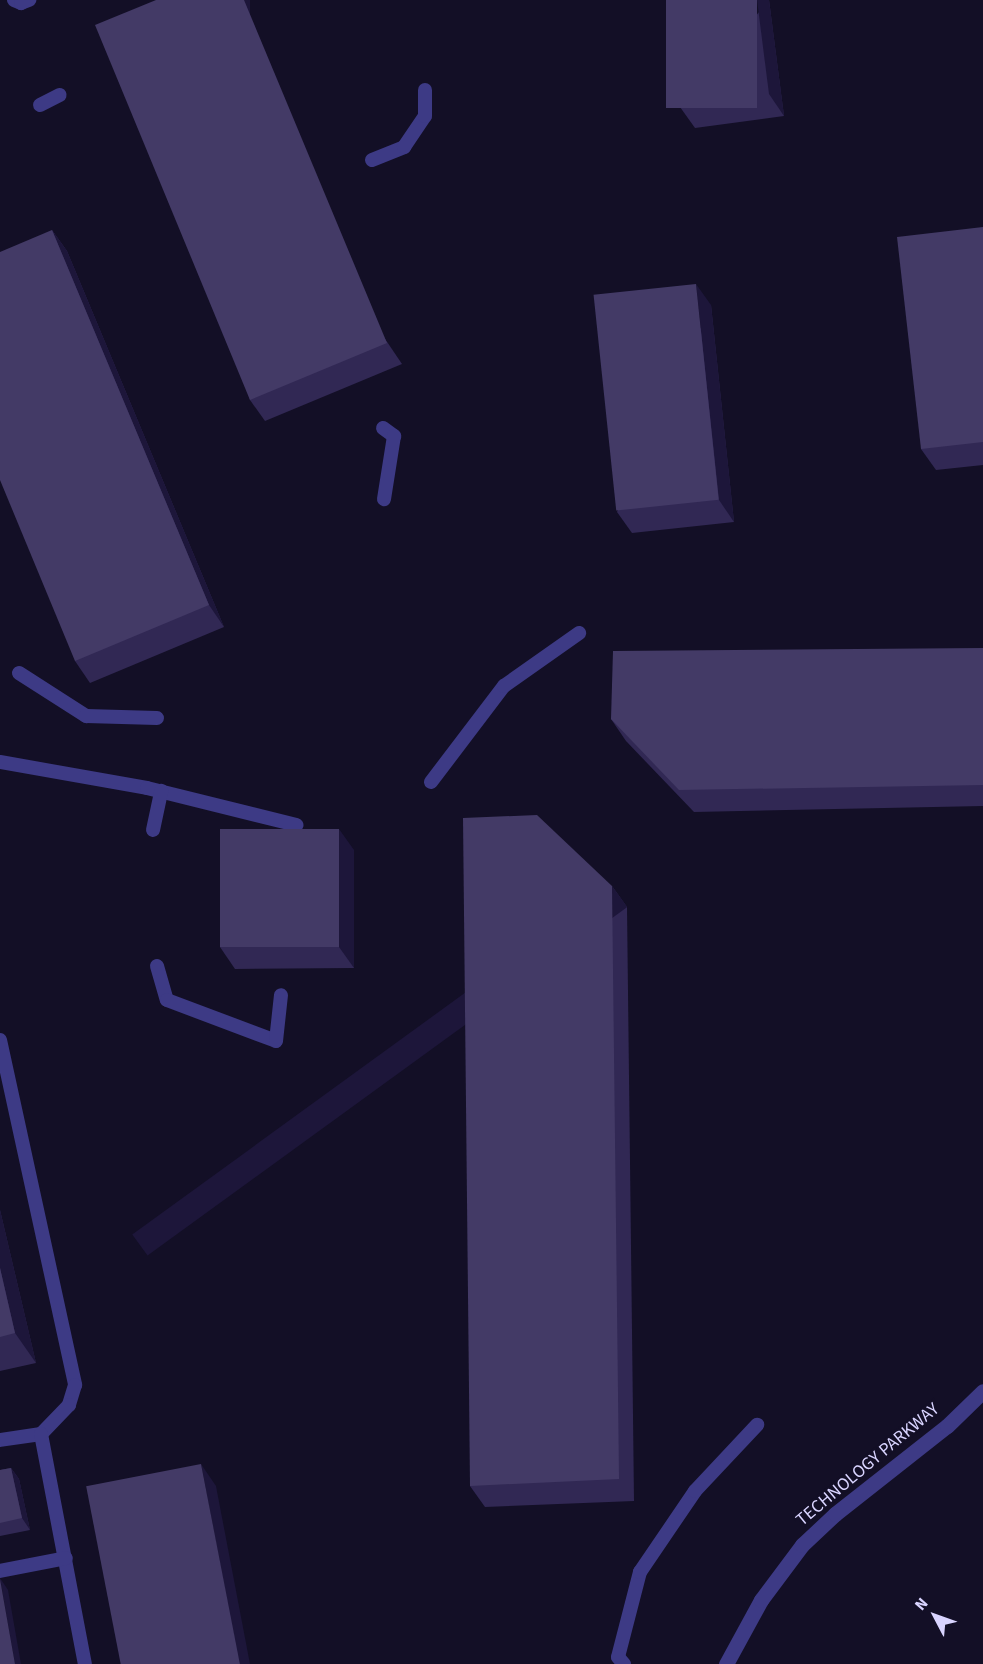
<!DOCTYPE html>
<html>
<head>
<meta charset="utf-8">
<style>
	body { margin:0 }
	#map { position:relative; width:983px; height:1664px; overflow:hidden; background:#130f26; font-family:"Source Sans 3",sans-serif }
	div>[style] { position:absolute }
	.service>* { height:14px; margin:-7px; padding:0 7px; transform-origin:7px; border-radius:7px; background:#3d3a85 }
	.tertiary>* { height:15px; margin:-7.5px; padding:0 7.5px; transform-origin:7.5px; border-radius:7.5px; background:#3d3a85 }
	.wall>* { inset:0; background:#312854 }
	.shaded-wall>* { inset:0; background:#1d163a; transform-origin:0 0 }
	.building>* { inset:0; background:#433a66; transform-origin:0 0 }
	span { translate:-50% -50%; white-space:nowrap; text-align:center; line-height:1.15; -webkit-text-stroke:4.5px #130f26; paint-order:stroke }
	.street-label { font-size:18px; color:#d9d4ff }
	.north { position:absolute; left:905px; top:1586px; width:60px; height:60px; -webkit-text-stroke:4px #130f26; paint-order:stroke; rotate:311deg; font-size:16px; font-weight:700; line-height:24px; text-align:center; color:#d9d4ff }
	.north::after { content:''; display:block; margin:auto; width:21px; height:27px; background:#d9d4ff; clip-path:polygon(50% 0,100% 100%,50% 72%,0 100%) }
</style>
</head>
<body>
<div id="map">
	<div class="service">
		<i style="left:14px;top:0;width:8px;rotate:23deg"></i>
		<i style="left:21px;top:3px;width:9px;rotate:-21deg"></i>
		<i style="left:40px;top:105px;width:22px;rotate:-27deg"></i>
		<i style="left:372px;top:160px;width:35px;rotate:-22deg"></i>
		<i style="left:404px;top:147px;width:37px;rotate:-56deg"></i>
		<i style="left:425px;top:116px;width:26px;rotate:-90deg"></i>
		<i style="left:383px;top:428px;width:14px;rotate:36deg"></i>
		<i style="left:394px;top:436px;width:64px;rotate:99deg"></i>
		<i style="left:19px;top:673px;width:80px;rotate:32.7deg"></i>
		<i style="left:86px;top:716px;width:71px;rotate:1.6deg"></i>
		<i style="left:0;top:762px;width:149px;rotate:10deg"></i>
		<i style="left:147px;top:788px;width:154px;rotate:13.9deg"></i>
		<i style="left:431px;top:782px;width:121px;rotate:-52.8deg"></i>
		<i style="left:504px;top:686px;width:92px;rotate:-35.2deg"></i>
		<i style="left:153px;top:830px;width:40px;rotate:-78deg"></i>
		<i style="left:157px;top:966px;width:35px;rotate:74deg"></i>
		<i style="left:167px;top:1000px;width:116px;rotate:20.6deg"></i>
		<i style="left:276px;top:1041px;width:46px;rotate:-83.8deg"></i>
		<i style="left:0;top:1040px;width:353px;rotate:77.7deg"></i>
		<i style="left:75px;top:1385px;width:21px;rotate:107deg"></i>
		<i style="left:69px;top:1405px;width:40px;rotate:134deg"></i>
		<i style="left:41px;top:1434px;width:41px;rotate:171.7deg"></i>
		<i style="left:41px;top:1434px;width:234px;rotate:79.2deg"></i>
		<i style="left:0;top:1571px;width:67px;rotate:-11.1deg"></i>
		<i style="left:624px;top:1664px;width:9px;rotate:-131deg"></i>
		<i style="left:618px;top:1657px;width:88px;rotate:-75.5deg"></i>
		<i style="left:640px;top:1572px;width:98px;rotate:-55.8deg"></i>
		<i style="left:695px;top:1491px;width:91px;rotate:-46.8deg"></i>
	</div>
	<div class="tertiary">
		<i style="left:726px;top:1664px;width:73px;rotate:-61.3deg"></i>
		<i style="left:761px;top:1600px;width:69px;rotate:-53.3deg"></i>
		<i style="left:802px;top:1545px;width:45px;rotate:-43.2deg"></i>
		<i style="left:835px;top:1514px;width:142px;rotate:-38.2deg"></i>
		<i style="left:947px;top:1426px;width:50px;rotate:-44.2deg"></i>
	</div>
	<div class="wall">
		<i style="clip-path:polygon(156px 0,402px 364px,265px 421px,250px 400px)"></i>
		<i style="clip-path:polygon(769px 0,784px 116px,695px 128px,680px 107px)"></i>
		<i style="clip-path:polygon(983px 227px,983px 465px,936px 470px,921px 449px)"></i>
		<i style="clip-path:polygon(52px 230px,67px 251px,224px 627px,90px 683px,75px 661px)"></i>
		<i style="clip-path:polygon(711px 305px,734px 522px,632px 533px,617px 512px)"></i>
		<i style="clip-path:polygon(983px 648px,983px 806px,694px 812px,626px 741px,611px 719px)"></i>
		<i style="clip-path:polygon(354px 850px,354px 968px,235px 969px,220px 947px)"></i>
		<i style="clip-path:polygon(612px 886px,627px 907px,634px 1501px,485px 1507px,470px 1486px)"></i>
		<i style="clip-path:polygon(0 1210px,36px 1363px,0 1371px)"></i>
		<i style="clip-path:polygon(11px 1468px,19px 1479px,30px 1530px,0 1536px,0 1470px)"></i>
	</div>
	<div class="shaded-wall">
		<i style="left:244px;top:0;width:6px;height:372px"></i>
		<i style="clip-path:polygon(757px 0,769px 0,784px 116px,769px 94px)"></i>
		<i style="clip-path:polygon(52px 230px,67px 251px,224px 627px,209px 605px)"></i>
		<i style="clip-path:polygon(696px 284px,711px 305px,734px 522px,719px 500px)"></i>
		<i style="clip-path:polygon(339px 829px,354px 850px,354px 968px,339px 947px)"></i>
		<i style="left:612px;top:886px;width:26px;height:593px;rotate:54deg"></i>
		<i style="clip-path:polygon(0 1210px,36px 1363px,15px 1333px,0 1268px)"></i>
		<i style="clip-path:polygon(201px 1464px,216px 1486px,250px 1664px,239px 1664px)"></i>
		<i style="clip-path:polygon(11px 1468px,19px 1479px,30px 1530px,22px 1518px)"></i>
		<i style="clip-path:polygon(0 1578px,8px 1590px,21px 1664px,15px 1664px)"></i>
	</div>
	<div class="building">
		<i style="clip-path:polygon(156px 0,244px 0,387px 343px,250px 400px,95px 25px)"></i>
		<i style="left:666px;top:0;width:91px;height:108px"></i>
		<i style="clip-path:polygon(983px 227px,983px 442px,921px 449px,897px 237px)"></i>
		<i style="clip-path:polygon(52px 230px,209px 605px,75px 661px,0 480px,0 252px)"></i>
		<i style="left:696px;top:284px;width:217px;height:103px;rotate:84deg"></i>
		<i style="clip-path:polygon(983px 648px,983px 785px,679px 790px,611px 719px,613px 651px)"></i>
		<i style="clip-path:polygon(537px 815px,612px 886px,619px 1479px,470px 1486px,463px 818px)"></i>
		<i style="left:220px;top:829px;width:119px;height:118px"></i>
		<i style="clip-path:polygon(0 1268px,15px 1333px,0 1337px)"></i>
		<i style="left:201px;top:1464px;width:204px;height:117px;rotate:79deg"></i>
		<i style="clip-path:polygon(11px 1468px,22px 1518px,0 1523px,0 1470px)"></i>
		<i style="clip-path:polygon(0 1579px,15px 1664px,0 1664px)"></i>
	</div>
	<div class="street-label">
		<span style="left:868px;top:1465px;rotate:-40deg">TECHNOLOGY PARKWAY</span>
	</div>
	<div class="north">N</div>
</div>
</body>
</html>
